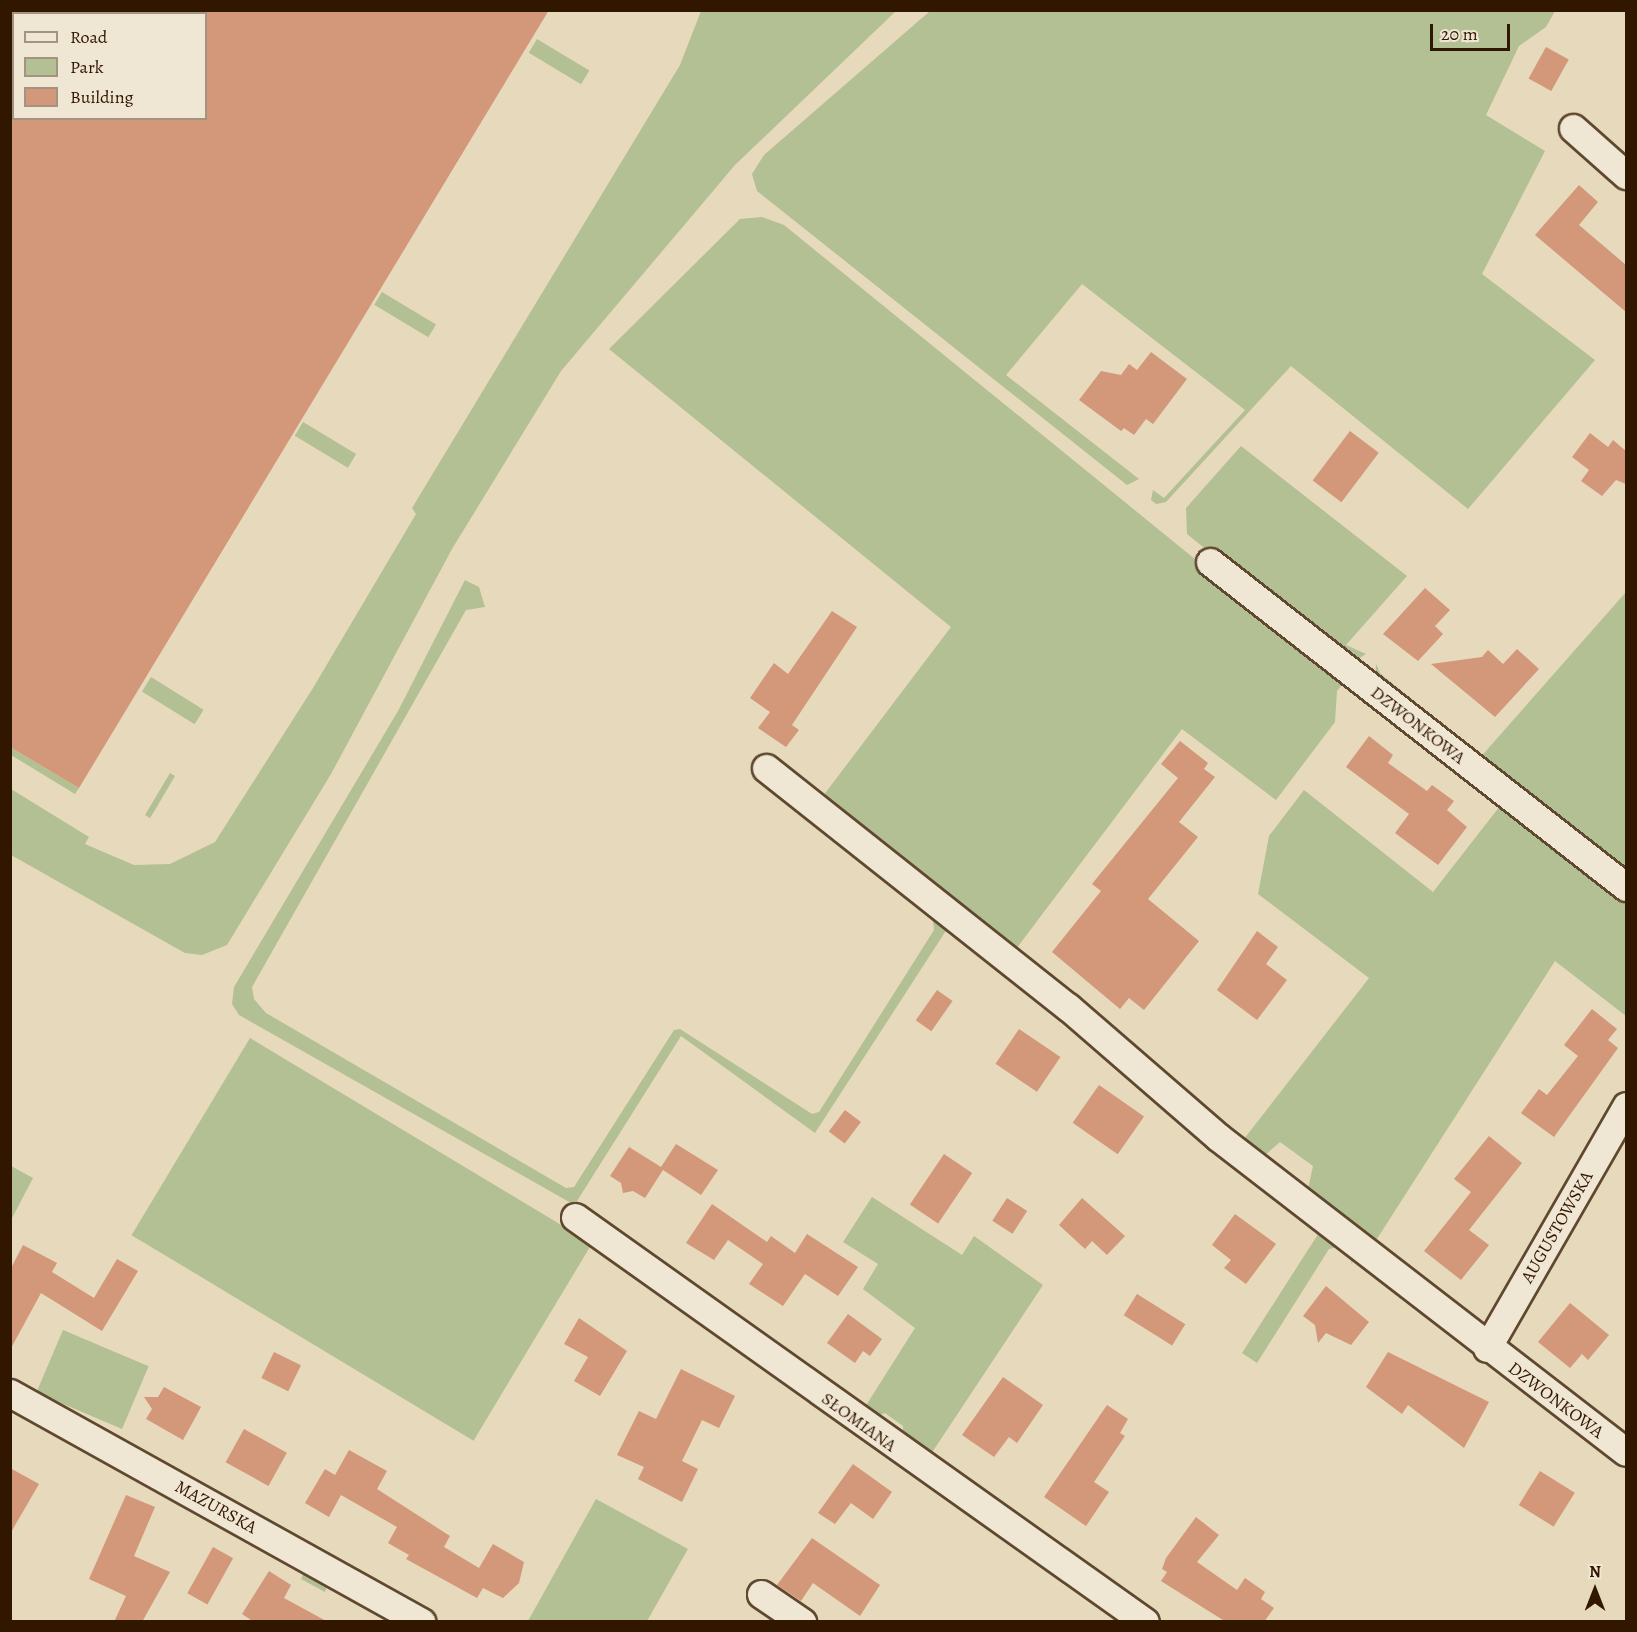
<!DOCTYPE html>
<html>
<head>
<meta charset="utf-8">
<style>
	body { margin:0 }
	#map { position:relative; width:1637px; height:1632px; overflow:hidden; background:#e7d9bb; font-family:Alegreya,serif }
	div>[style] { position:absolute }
	.green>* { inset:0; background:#b2c093; transform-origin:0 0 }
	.building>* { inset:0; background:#d39779; transform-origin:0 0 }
	.roads { filter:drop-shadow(2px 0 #5f482f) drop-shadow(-2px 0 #5f482f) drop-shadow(0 2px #5f482f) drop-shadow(0 -2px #5f482f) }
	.street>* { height:27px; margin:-13.5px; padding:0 13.5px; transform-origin:13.5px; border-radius:13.5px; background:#efe6d3 }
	span { translate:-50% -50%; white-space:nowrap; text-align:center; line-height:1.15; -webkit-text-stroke:5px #efe6d3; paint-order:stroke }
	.street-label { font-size:18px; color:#321700 }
	.frame { position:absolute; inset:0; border:12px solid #321700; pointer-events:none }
	.legend { position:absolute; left:12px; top:12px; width:195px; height:108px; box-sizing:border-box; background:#efe6d3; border:2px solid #a3937f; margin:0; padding:8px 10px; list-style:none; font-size:18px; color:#321700 }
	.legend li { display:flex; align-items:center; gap:12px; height:30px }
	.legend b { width:30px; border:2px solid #a3937f }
	.north { position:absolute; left:1565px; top:1560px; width:60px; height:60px; -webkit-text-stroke:4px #efe6d3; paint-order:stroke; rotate:0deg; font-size:16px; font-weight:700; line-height:24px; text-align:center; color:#321700 }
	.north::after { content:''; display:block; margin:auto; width:21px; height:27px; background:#321700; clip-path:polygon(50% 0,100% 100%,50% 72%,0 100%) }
	.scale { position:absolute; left:1430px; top:24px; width:80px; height:27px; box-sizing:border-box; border:3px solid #321700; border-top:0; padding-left:8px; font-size:18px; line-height:21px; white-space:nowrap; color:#321700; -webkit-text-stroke:4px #efe6d3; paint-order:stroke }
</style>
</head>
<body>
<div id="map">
	<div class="green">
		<i style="clip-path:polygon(701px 11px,896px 11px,735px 165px,561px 371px,452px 549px,331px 774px,227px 945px,202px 955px,185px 953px,11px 855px,11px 789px,89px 837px,85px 844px,134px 865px,170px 864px,215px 842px,313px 688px,416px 514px,412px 508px,680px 65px)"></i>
		<i style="clip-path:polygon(930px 11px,1555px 11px,1546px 27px,1519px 46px,1486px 115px,1545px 151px,1482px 274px,1595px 360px,1468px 509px,1291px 366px,1166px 502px,1156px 504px,1151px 500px,1153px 490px,1164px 498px,1245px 410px,1082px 284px,1006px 375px,1139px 479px,1127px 485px,757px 191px,752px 174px,764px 155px)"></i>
		<i style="left:537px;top:39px;width:61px;height:16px;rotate:31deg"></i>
		<i style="clip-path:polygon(762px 217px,784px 225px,1345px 681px,1337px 691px,1335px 722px,1276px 800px,1182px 729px,1013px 953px,823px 796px,951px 627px,609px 349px,740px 219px)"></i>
		<i style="left:382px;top:292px;width:63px;height:15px;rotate:31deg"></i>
		<i style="left:303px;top:422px;width:62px;height:16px;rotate:31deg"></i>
		<i style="clip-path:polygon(1241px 446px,1407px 576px,1346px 645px,1366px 654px,1358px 659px,1348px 662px,1322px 643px,1187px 534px,1186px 508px)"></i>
		<i style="clip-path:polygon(465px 580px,479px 587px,485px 607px,466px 610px,252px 987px,254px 999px,266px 1013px,566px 1188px,574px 1187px,674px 1030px,680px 1029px,812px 1114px,819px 1112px,934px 930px,933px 921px,754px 768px,949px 926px,815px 1133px,681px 1036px,577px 1201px,608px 1224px,239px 1015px,232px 1004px,234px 987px,398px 711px)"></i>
		<i style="clip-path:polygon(1626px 592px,1626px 877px,1478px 760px)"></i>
		<i style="clip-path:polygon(1376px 664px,1380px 673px,1456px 736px,1449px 741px,1375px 682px)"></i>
		<i style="left:151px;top:677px;width:62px;height:17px;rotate:32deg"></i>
		<i style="clip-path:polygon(10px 747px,79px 788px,75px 794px,11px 755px)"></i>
		<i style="clip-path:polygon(170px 773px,175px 776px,155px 810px,150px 818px,145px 815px)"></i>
		<i style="clip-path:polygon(1480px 782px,1626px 900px,1626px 1016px,1555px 961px,1375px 1242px,1308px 1189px,1313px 1166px,1280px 1142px,1264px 1156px,1248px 1151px,1158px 1069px,1244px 1139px,1369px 978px,1258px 894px,1269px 836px,1304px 790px,1433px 892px,1500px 806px)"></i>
		<i style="left:250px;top:1038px;width:399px;height:230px;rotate:31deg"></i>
		<i style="clip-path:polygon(11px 1166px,33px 1178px,11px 1220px)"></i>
		<i style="clip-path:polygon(872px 1197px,962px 1255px,974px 1236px,1043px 1285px,931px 1454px,903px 1442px,903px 1426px,885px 1413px,869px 1419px,865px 1407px,915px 1328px,863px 1289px,878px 1264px,843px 1242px)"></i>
		<i style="clip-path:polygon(1322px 1228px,1356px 1257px,1351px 1264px,1352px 1258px,1338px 1247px,1329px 1249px,1257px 1363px,1242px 1353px)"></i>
		<i style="left:63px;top:1330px;width:93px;height:68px;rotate:23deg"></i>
		<i style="clip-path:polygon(596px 1499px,688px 1549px,647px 1621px,528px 1621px)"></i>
		<i style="clip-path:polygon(268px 1551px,329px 1579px,325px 1592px,301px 1579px,303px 1574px)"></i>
	</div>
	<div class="building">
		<i style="clip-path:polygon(206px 10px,549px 10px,79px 788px,10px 747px,10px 118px,206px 118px)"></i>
		<i style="left:1546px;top:47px;width:26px;height:36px;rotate:29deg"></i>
		<i style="clip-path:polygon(1579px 185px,1598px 202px,1579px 225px,1626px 265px,1626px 312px,1535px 235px)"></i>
		<i style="clip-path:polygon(1151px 352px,1187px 379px,1153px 424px,1146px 419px,1134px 435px,1124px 428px,1121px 431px,1079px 400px,1101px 371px,1121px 375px,1129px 364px,1137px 370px)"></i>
		<i style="left:1350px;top:431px;width:36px;height:62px;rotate:37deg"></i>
		<i style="clip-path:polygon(1590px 433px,1608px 447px,1613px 440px,1626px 451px,1626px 484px,1616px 480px,1602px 496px,1581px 481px,1589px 470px,1572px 457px)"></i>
		<i style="clip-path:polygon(1425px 588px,1450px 610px,1435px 626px,1443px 634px,1418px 661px,1383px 634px)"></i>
		<i style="clip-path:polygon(832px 611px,857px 627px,792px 725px,799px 730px,786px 747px,758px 728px,770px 712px,750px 698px,774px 663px,788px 674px)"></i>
		<i style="clip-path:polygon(1517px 649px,1539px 669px,1495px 717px,1431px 664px,1482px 657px,1488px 650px,1503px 664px)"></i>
		<i style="clip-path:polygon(1369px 736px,1393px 755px,1388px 763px,1427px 791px,1432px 785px,1454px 801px,1447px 810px,1467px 827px,1438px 865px,1395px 833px,1409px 814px,1346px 767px)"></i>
		<i style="clip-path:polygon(1180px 741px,1208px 763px,1204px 769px,1215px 777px,1179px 822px,1198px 837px,1148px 899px,1199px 941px,1144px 1010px,1129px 998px,1120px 1009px,1052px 952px,1101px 891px,1092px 884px,1178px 778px,1161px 764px)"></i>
		<i style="clip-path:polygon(1257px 931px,1278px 947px,1266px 964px,1287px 980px,1257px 1020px,1217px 990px)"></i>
		<i style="left:937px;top:990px;width:19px;height:37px;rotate:35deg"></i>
		<i style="clip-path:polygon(1592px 1009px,1617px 1029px,1608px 1040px,1618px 1048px,1554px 1137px,1521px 1113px,1539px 1089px,1547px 1095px,1578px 1056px,1564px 1045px)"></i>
		<i style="left:1019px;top:1029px;width:50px;height:42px;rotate:34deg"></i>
		<i style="left:1099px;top:1085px;width:55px;height:46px;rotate:35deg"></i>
		<i style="left:845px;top:1110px;width:20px;height:27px;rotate:37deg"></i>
		<i style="clip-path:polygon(1489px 1136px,1522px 1163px,1469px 1230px,1489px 1245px,1461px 1280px,1424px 1251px,1471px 1192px,1454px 1179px)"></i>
		<i style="clip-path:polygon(676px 1144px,718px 1170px,701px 1195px,663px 1170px,645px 1198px,633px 1191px,623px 1193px,621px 1183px,610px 1176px,629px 1147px,661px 1167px)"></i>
		<i style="left:944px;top:1154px;width:34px;height:61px;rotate:34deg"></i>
		<i style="left:1007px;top:1198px;width:24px;height:27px;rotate:33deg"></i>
		<i style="clip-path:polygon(1082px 1198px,1125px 1236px,1107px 1255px,1092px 1241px,1085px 1249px,1059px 1225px)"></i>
		<i style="clip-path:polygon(712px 1204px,767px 1242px,771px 1236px,795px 1253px,807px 1234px,858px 1267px,838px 1296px,805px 1274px,783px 1306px,749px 1284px,763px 1264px,728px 1240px,714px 1260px,686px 1243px)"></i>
		<i style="clip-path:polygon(1235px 1214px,1276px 1244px,1246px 1284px,1224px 1268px,1231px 1260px,1212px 1245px)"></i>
		<i style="clip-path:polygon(23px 1245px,57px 1263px,52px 1272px,94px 1298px,117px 1259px,138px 1271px,102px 1331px,41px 1293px,10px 1350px,10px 1270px)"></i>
		<i style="clip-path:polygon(1326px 1286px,1369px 1322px,1351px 1345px,1326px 1333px,1318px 1343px,1315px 1325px,1303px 1316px)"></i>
		<i style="left:1137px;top:1294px;width:57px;height:25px;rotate:32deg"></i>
		<i style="clip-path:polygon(1570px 1303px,1609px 1335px,1588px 1360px,1582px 1354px,1570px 1368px,1538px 1342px)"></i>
		<i style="clip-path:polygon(848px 1314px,882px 1339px,870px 1356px,863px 1351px,855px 1363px,827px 1343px)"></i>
		<i style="clip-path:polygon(579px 1318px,627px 1351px,600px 1396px,574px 1381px,588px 1357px,564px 1344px)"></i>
		<i style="left:274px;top:1352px;width:30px;height:29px;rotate:26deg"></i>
		<i style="clip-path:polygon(1388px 1352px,1489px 1402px,1464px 1448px,1408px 1405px,1402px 1414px,1366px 1387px)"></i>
		<i style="clip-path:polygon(681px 1369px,735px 1396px,719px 1428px,702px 1420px,682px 1461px,698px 1469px,682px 1502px,638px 1479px,644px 1467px,617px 1455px,639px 1411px,656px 1419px)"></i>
		<i style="clip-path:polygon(1003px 1377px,1043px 1405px,1017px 1443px,1009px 1437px,994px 1457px,962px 1435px)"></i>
		<i style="clip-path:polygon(164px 1387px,201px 1407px,183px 1440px,146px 1419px,152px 1409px,144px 1397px,158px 1397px)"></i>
		<i style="clip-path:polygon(1107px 1405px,1128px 1419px,1120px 1433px,1125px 1436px,1094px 1482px,1109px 1492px,1086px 1526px,1044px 1497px)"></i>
		<i style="left:244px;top:1429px;width:49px;height:38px;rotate:29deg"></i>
		<i style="clip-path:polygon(349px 1450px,387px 1471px,377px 1489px,450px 1536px,444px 1547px,479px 1568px,493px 1544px,524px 1562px,519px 1583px,503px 1598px,483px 1588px,477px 1598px,406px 1559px,409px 1555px,388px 1543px,397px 1527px,341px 1495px,329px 1517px,305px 1503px,325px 1469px,335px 1475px)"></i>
		<i style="clip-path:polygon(853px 1464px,892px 1492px,873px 1519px,851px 1503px,835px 1524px,818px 1513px)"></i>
		<i style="clip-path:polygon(10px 1468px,39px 1484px,10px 1534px)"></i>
		<i style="left:1540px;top:1471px;width:41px;height:40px;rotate:32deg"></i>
		<i style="clip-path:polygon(126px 1495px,155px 1507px,134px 1556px,170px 1572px,142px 1622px,114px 1622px,126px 1596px,89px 1579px)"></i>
		<i style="clip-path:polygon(1196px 1517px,1219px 1535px,1197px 1562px,1237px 1590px,1245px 1578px,1265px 1592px,1261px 1599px,1274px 1608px,1264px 1622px,1226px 1622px,1161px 1581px,1167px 1572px,1162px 1569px,1166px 1558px)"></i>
		<i style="clip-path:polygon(812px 1538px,880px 1585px,860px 1616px,813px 1583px,801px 1601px,777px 1585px)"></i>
		<i style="left:213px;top:1547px;width:23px;height:53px;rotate:29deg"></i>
		<i style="clip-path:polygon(269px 1571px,291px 1585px,284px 1598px,328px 1622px,254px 1622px,242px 1614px)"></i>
	</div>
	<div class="roads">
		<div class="street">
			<i style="left:1573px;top:128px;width:71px;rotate:41.6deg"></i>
			<i style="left:1210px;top:562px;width:528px;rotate:38deg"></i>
			<i style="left:766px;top:768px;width:385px;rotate:38.4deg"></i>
			<i style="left:1068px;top:1007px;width:198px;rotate:40.9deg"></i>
			<i style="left:1218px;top:1137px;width:515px;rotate:37.67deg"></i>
			<i style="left:575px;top:1217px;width:699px;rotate:35.39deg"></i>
			<i style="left:1487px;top:1348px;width:279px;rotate:-60.1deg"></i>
			<i style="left:10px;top:1393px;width:471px;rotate:29.1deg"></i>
			<i style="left:761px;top:1594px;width:50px;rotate:34.3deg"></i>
		</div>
	</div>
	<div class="street-label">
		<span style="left:1418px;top:725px;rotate:38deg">DZWONKOWA</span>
		<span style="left:1557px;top:1227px;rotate:-60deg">AUGUSTOWSKA</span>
		<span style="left:1556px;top:1400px;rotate:37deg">DZWONKOWA</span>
		<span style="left:859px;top:1422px;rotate:36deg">SŁOMIANA</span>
		<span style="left:216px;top:1507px;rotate:29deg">MAZURSKA</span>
	</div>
	<div class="frame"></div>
	<ul class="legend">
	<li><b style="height:8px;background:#efe6d3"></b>Road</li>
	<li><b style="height:16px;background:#b2c093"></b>Park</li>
	<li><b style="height:16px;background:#d39779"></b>Building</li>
	</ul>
	<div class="north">N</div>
	<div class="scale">20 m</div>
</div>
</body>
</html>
